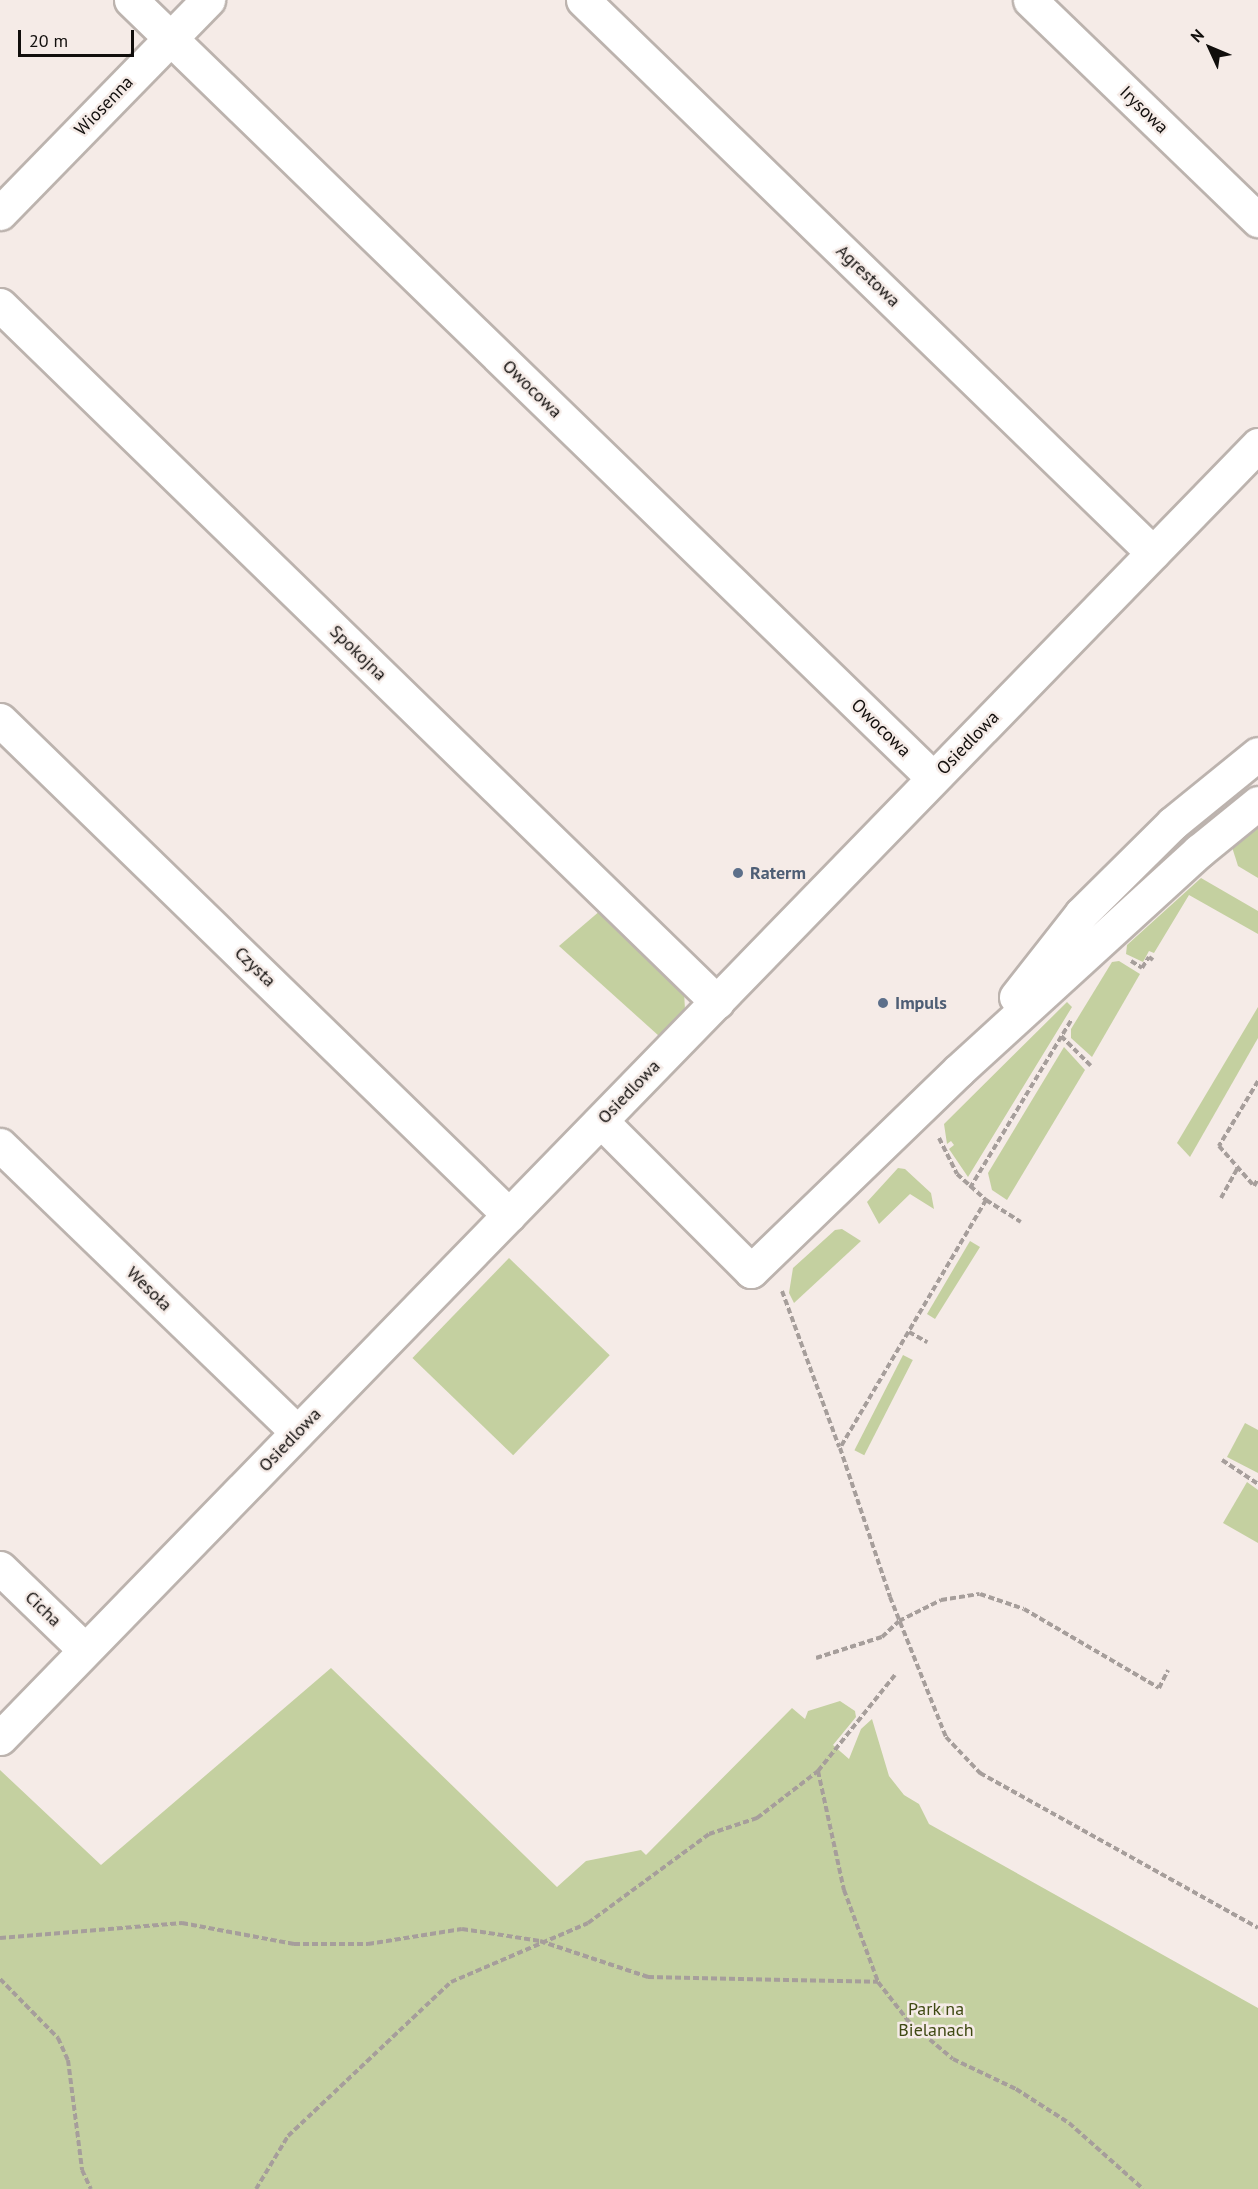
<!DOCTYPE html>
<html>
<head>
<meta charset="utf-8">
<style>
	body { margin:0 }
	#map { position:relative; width:1258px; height:2189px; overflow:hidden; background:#f5ebe7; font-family:"PT Sans",sans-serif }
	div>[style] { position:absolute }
	.green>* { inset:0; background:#c4d0a0; transform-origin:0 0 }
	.path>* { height:4px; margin-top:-2px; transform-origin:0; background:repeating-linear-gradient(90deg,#a69e9b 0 6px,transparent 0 9px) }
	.roads { filter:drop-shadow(2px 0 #bcb3ae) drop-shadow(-2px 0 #bcb3ae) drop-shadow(0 2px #bcb3ae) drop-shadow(0 -2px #bcb3ae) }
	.minor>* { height:33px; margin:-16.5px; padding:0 16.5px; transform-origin:16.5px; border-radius:16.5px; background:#fff }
	.dots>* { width:16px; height:16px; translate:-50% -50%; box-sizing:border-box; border:3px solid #f5ebe7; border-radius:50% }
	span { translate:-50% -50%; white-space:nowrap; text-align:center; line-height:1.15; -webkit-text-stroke:5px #f5ebe7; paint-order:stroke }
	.street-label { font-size:18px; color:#110e0c }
	.service-label { font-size:18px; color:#4e5e75; font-weight:700 }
	.left { translate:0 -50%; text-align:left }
	.park-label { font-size:18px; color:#3f4912 }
	.north { position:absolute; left:1180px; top:18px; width:60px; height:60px; -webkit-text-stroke:4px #f5ebe7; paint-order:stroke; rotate:314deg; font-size:16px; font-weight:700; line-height:24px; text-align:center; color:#110e0c }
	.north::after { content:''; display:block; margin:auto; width:21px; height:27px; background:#110e0c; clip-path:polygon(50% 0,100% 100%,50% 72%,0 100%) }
	.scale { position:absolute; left:18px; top:30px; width:116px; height:27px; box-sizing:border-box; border:3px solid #110e0c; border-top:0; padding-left:8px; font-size:18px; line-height:21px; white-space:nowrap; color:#110e0c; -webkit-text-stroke:4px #f5ebe7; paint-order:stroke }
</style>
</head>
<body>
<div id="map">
	<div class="green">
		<i style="clip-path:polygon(1258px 825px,1258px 878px,1238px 866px,1232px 847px)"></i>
		<i style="clip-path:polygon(1201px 878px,1258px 911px,1258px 934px,1189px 895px,1154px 953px,1149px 951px,1143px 962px,1126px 954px,1127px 945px)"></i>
		<i style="clip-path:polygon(601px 910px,684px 991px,685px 1010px,659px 1036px,559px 946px)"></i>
		<i style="clip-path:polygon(1119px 961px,1140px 974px,1092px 1057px,1071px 1038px,1071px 1029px,1112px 962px)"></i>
		<i style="clip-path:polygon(1067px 1002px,1072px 1007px,968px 1177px,949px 1149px,954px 1145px,951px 1141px,947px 1144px,944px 1124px)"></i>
		<i style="clip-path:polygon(1258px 1007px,1258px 1038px,1190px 1157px,1177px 1143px)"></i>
		<i style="clip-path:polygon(1064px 1047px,1085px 1070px,1007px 1200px,992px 1190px,988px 1173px)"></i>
		<i style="clip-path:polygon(898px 1168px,905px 1169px,931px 1193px,934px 1209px,910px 1194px,879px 1224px,867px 1202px)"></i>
		<i style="clip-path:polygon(842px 1229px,861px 1241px,794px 1303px,789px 1293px,793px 1268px,835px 1230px)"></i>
		<i style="clip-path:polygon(970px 1241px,980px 1247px,935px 1319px,927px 1314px)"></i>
		<i style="left:509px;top:1258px;width:140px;height:139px;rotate:44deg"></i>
		<i style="left:903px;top:1355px;width:11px;height:107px;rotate:27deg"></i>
		<i style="clip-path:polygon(1245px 1423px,1258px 1430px,1258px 1473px,1227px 1457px)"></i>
		<i style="clip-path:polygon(1247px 1482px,1258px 1490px,1258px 1543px,1223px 1523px)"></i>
		<i style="clip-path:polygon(331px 1668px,557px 1887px,586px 1861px,641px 1850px,646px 1855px,792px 1708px,805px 1719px,808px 1711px,840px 1701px,855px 1711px,856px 1717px,833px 1745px,849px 1759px,861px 1729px,872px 1719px,889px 1776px,904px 1795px,919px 1804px,929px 1824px,1258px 2008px,1258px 2189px,0 2189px,0 1770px,101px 1865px)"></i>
	</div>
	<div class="path">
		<i style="left:1131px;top:961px;width:13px;rotate:32deg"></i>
		<i style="left:1142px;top:968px;width:13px;rotate:-58deg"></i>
		<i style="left:1149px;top:957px;width:5px;rotate:37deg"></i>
		<i style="left:1061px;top:1036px;width:42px;rotate:45deg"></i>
		<i style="left:1258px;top:1081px;width:76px;rotate:121deg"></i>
		<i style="left:1219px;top:1146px;width:53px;rotate:48.8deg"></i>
		<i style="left:1254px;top:1186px;width:8px;rotate:-60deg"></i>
		<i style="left:939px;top:1138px;width:40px;rotate:63.4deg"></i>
		<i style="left:957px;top:1174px;width:39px;rotate:42deg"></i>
		<i style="left:986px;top:1200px;width:288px;rotate:120.5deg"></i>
		<i style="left:840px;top:1448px;width:157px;rotate:71.4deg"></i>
		<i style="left:890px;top:1597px;width:151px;rotate:68.2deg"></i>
		<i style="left:946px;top:1737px;width:50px;rotate:46.6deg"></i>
		<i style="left:980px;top:1773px;width:318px;rotate:29.1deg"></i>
		<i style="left:970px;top:1188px;width:197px;rotate:-58.9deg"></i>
		<i style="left:1221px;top:1198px;width:35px;rotate:-61deg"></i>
		<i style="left:986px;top:1200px;width:41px;rotate:32.2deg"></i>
		<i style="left:782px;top:1291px;width:166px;rotate:69.9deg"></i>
		<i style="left:909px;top:1332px;width:21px;rotate:29deg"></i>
		<i style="left:1222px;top:1460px;width:43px;rotate:33.7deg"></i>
		<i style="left:816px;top:1658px;width:69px;rotate:-17.7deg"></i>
		<i style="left:882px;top:1637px;width:23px;rotate:-43deg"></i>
		<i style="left:899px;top:1621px;width:47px;rotate:-26.6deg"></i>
		<i style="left:941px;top:1600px;width:39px;rotate:-9deg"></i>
		<i style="left:980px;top:1594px;width:46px;rotate:18.8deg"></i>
		<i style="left:1024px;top:1609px;width:156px;rotate:30.3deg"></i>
		<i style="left:1159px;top:1688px;width:20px;rotate:-63deg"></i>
		<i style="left:818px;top:1771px;width:122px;rotate:77.7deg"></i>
		<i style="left:844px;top:1890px;width:98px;rotate:69.7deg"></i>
		<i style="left:878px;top:1982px;width:51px;rotate:52.2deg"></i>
		<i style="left:909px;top:2022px;width:57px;rotate:40.1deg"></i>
		<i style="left:953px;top:2059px;width:70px;rotate:25.5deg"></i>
		<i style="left:1016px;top:2089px;width:63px;rotate:32.7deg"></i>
		<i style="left:1069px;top:2123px;width:99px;rotate:41.7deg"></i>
		<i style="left:0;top:1938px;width:183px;rotate:-4.7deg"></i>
		<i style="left:182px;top:1923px;width:114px;rotate:10.6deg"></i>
		<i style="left:294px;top:1944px;width:74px"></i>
		<i style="left:368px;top:1944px;width:95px;rotate:-9.1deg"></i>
		<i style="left:462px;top:1929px;width:79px;rotate:8.7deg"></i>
		<i style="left:540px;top:1941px;width:114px;rotate:18.4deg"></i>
		<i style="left:648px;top:1977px;width:230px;rotate:1.2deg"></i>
		<i style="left:0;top:1979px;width:83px;rotate:45.5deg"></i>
		<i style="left:58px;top:2038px;width:24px;rotate:66deg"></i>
		<i style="left:68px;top:2060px;width:111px;rotate:82.7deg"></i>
		<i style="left:82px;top:2170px;width:21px;rotate:65deg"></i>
		<i style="left:256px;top:2189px;width:62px;rotate:-58.9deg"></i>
		<i style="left:288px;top:2136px;width:224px;rotate:-43.4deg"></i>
		<i style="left:451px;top:1982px;width:149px;rotate:-23.3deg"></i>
		<i style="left:588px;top:1923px;width:150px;rotate:-36.3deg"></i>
		<i style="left:709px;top:1834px;width:51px;rotate:-18.4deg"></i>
		<i style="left:757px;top:1818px;width:77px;rotate:-37.6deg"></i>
		<i style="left:818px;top:1771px;width:123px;rotate:-51.3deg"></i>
	</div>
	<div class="roads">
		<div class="minor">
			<i style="left:131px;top:0;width:1117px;rotate:44.13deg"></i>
			<i style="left:583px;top:0;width:794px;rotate:44.13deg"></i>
			<i style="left:1030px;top:0;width:317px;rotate:44deg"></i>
			<i style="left:0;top:213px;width:298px;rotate:-45.7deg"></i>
			<i style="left:0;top:305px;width:1000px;rotate:44.19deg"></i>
			<i style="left:0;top:720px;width:710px;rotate:44.2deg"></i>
			<i style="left:1016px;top:997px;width:105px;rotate:-51.9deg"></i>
			<i style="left:1081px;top:914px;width:129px;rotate:-44.7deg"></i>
			<i style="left:1173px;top:823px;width:109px;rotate:-39.1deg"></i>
			<i style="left:601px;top:1121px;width:212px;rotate:45deg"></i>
			<i style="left:751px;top:1271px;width:289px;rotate:-44deg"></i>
			<i style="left:959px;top:1070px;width:325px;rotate:-42.4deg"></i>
			<i style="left:1199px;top:851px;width:76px;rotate:-39.1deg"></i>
			<i style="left:0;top:1145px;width:413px;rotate:44deg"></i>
			<i style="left:0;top:1568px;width:118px;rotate:44deg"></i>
			<i style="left:0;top:1738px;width:1804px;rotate:-45.79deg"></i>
		</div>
	</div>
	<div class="dots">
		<i style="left:738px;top:873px;background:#5c6f8a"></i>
		<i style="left:883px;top:1003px;background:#5c6f8a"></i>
	</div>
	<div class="street-label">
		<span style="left:104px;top:106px;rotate:-46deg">Wiosenna</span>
		<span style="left:1144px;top:110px;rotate:44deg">Irysowa</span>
		<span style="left:868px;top:276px;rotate:44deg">Agrestowa</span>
		<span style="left:532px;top:389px;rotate:44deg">Owocowa</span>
		<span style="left:358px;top:653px;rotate:44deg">Spokojna</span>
		<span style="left:881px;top:728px;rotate:44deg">Owocowa</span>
		<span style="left:968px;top:743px;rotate:-46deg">Osiedlowa</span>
		<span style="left:255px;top:967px;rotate:44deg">Czysta</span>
		<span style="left:629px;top:1092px;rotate:-46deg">Osiedlowa</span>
		<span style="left:149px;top:1289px;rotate:44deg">Wesoła</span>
		<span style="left:290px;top:1440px;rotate:-46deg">Osiedlowa</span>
		<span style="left:43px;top:1609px;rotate:44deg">Cicha</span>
	</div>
	<div class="service-label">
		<span class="left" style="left:750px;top:873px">Raterm</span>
		<span class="left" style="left:895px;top:1003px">Impuls</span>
	</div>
	<div class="park-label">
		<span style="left:936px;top:2020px">Park na<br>Bielanach</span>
	</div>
	<div class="north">N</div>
	<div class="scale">20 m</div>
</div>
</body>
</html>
